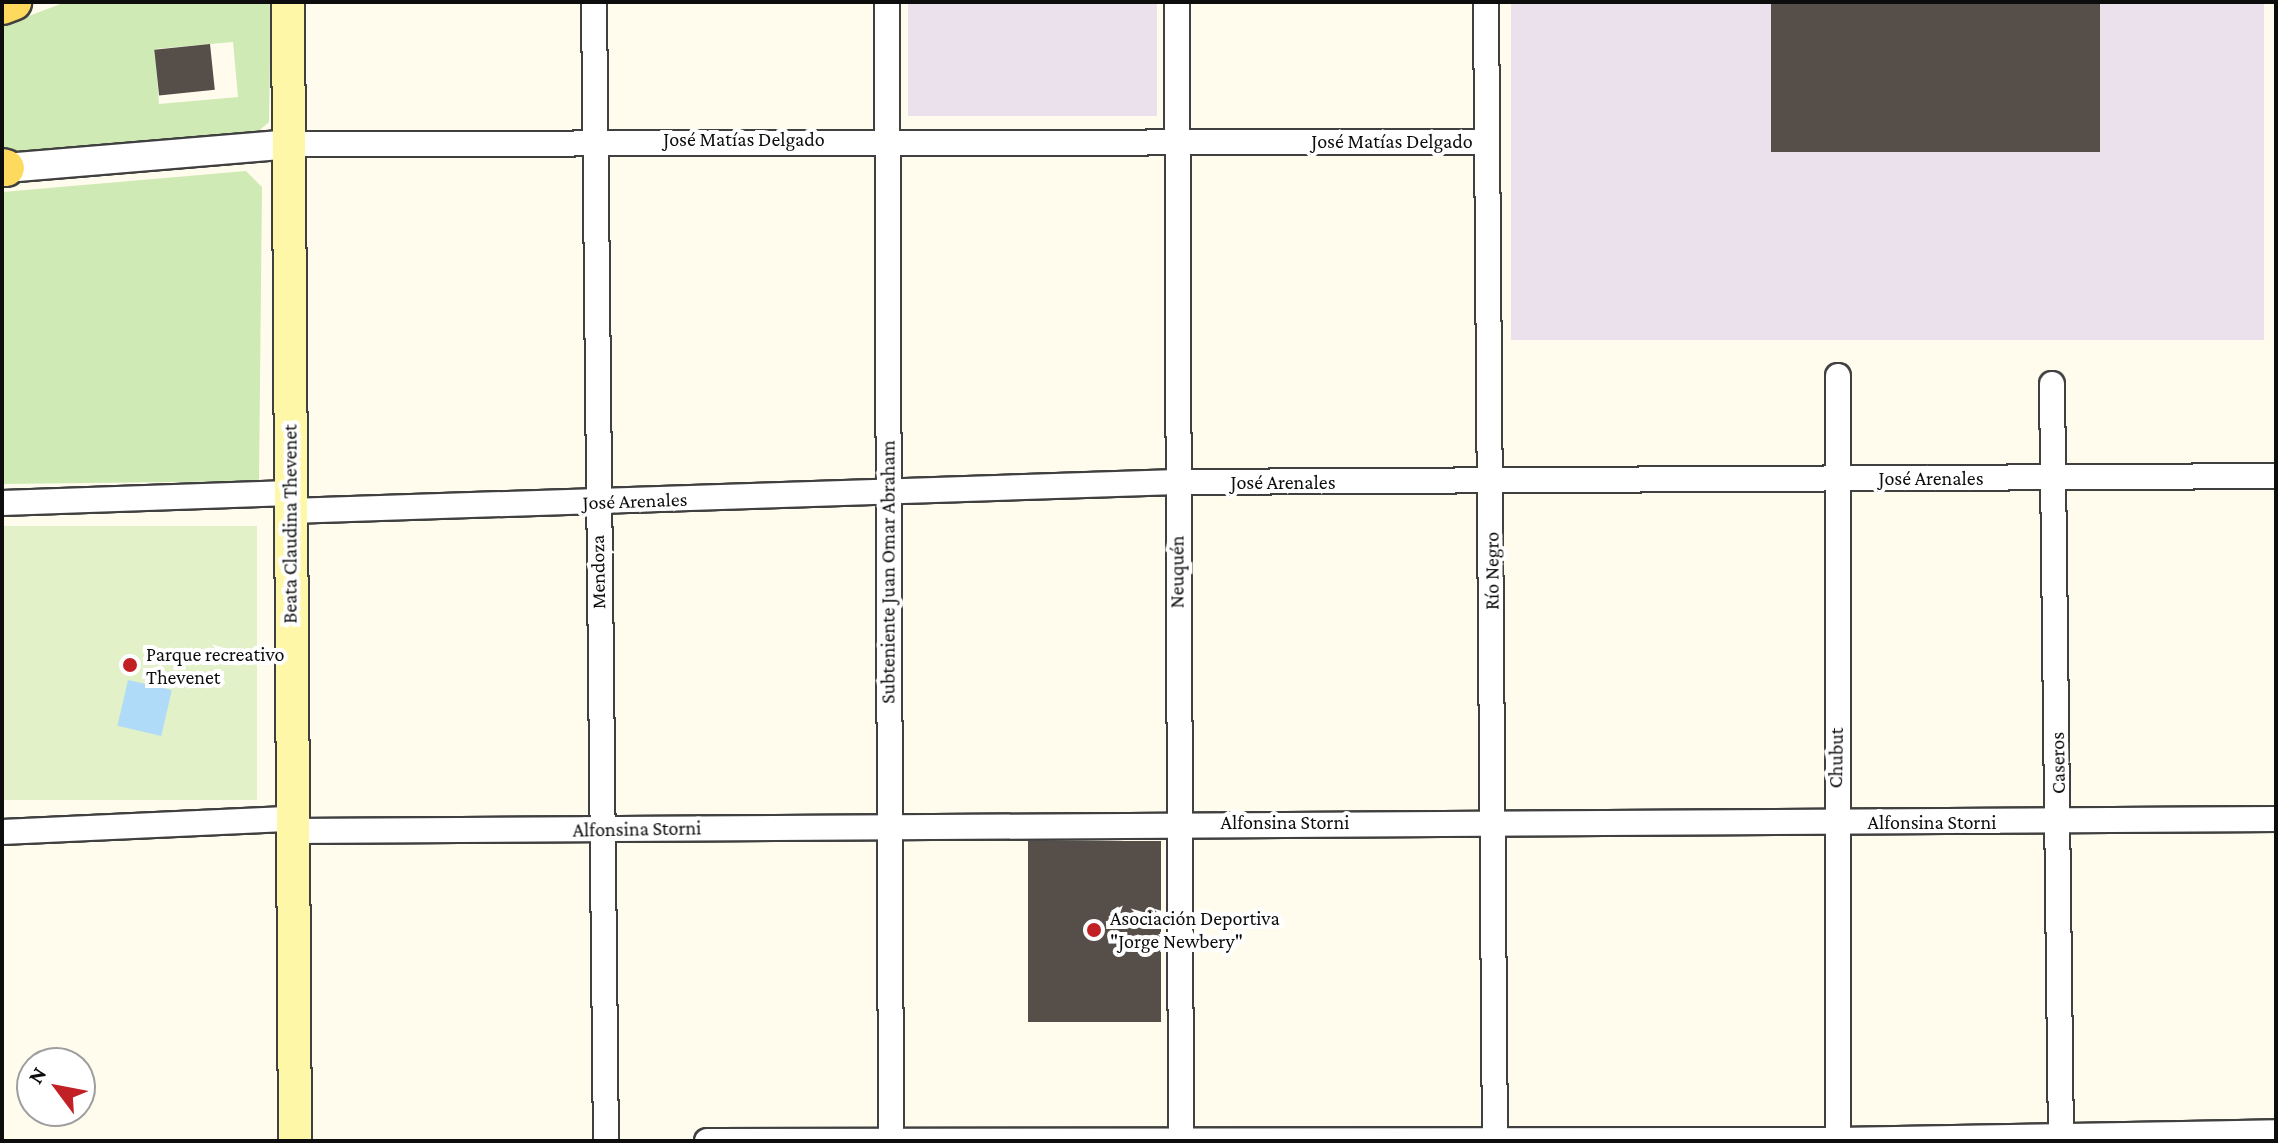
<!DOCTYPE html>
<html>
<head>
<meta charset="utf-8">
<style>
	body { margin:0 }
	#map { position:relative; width:2278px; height:1143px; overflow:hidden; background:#fffced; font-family:"Crimson Pro",serif }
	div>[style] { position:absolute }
	.industrial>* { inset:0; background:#ebe1ec; transform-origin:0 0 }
	.green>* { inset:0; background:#d0eab5 }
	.pitch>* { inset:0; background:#e2f1c7; transform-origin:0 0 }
	.water>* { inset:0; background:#afdbf8; transform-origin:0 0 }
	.building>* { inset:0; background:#564e49; transform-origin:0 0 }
	.roads { filter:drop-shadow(2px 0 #404040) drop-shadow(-2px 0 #404040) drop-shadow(0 2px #404040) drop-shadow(0 -2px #404040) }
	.minor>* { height:24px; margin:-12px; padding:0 12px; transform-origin:12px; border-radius:12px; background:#fff }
	.tertiary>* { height:28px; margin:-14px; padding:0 14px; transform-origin:14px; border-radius:14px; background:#fff }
	.secondary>* { height:32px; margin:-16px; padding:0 16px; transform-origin:16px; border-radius:16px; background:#fff7a8 }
	.primary>* { height:36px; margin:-18px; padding:0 18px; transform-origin:18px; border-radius:18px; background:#fdda5e }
	.dots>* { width:22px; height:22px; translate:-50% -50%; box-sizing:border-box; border:4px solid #fff; border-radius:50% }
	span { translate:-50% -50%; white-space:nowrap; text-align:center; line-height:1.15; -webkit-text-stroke:8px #fff; paint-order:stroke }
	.street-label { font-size:20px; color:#0d0d0d }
	.poi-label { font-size:20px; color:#0d0d0d }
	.left { translate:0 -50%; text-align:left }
	.frame { position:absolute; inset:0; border:4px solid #0d0d0d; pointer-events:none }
	.north { position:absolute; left:16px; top:1047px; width:80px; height:80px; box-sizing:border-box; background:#fff; border:2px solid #9e9e9e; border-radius:50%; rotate:302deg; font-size:22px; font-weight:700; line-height:32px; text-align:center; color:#0d0d0d }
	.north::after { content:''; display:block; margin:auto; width:28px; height:36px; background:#c12024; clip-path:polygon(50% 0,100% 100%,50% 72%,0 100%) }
</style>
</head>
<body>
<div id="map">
	<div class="industrial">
		<i style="left:908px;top:2px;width:249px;height:114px"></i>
		<i style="left:1511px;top:2px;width:753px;height:338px"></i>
	</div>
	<div class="green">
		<i style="clip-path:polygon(evenodd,66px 2px,271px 2px,269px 122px,254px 135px,2px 156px,2px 26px,66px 2px,233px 42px,238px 97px,159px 104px,155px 49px,233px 42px)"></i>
		<i style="clip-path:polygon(246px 171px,262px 187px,259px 481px,2px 484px,2px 192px)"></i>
	</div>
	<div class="pitch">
		<i style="left:257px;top:526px;width:274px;height:255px;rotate:90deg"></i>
	</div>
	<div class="water">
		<i style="left:128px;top:680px;width:45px;height:47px;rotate:13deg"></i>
	</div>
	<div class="building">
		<i style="left:1771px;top:2px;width:329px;height:150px"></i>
		<i style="left:210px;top:44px;width:46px;height:56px;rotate:84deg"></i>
		<i style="left:1161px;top:841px;width:181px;height:133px;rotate:90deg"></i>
	</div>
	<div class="roads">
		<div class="minor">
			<i style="left:594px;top:2px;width:1139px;rotate:89.4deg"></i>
			<i style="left:887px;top:2px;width:1139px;rotate:89.8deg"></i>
			<i style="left:1177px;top:2px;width:1139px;rotate:89.8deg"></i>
			<i style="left:1486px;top:2px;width:1139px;rotate:89.55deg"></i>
			<i style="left:290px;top:144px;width:1197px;rotate:-0.1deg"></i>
			<i style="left:1838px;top:376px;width:765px;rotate:90deg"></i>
			<i style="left:2052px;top:384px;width:757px;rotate:89.32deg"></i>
			<i style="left:2px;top:503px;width:288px;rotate:-2deg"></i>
			<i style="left:290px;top:511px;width:888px;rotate:-1.87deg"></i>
			<i style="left:1178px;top:482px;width:1098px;rotate:-0.31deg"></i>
			<i style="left:293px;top:831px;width:1983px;rotate:-0.35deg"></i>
			<i style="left:2px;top:832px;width:290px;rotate:-2.6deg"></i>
			<i style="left:707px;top:1141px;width:1131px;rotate:-0.05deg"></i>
			<i style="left:1838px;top:1140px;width:438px;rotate:-1deg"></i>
		</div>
		<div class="tertiary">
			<i style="left:6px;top:168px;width:285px;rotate:-4.8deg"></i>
		</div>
		<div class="secondary">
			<i style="left:288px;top:2px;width:1139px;rotate:89.65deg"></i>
		</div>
		<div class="primary">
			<i style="left:2px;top:6px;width:12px;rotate:-20deg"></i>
			<i style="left:2px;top:167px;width:4px;rotate:14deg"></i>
		</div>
	</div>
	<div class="dots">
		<i style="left:130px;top:665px;background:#c12024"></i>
		<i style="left:1094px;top:930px;background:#c12024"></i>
	</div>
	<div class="street-label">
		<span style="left:744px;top:139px">José Matías Delgado</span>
		<span style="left:1392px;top:141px">José Matías Delgado</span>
		<span style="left:1931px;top:478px">José Arenales</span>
		<span style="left:1283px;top:482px">José Arenales</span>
		<span style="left:635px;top:501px;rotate:-2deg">José Arenales</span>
		<span style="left:290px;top:524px;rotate:-90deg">Beata Claudina Thevenet</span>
		<span style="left:1492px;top:571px;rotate:-90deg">Río Negro</span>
		<span style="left:598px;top:572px;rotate:-91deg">Mendoza</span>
		<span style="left:888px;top:572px;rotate:-90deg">Subteniente Juan Omar Abraham</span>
		<span style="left:1177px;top:572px;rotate:-90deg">Neuquén</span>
		<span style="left:1836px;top:758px;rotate:-89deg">Chubut</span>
		<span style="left:2058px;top:763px;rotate:-91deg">Caseros</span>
		<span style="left:1285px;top:822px">Alfonsina Storni</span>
		<span style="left:1932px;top:822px">Alfonsina Storni</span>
		<span style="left:637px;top:829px;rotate:-1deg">Alfonsina Storni</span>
	</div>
	<div class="poi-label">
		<span class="left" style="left:146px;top:666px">Parque recreativo<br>Thevenet</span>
		<span class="left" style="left:1110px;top:930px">Asociación Deportiva<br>"Jorge Newbery"</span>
	</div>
	<div class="frame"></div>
	<div class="north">N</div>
</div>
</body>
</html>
